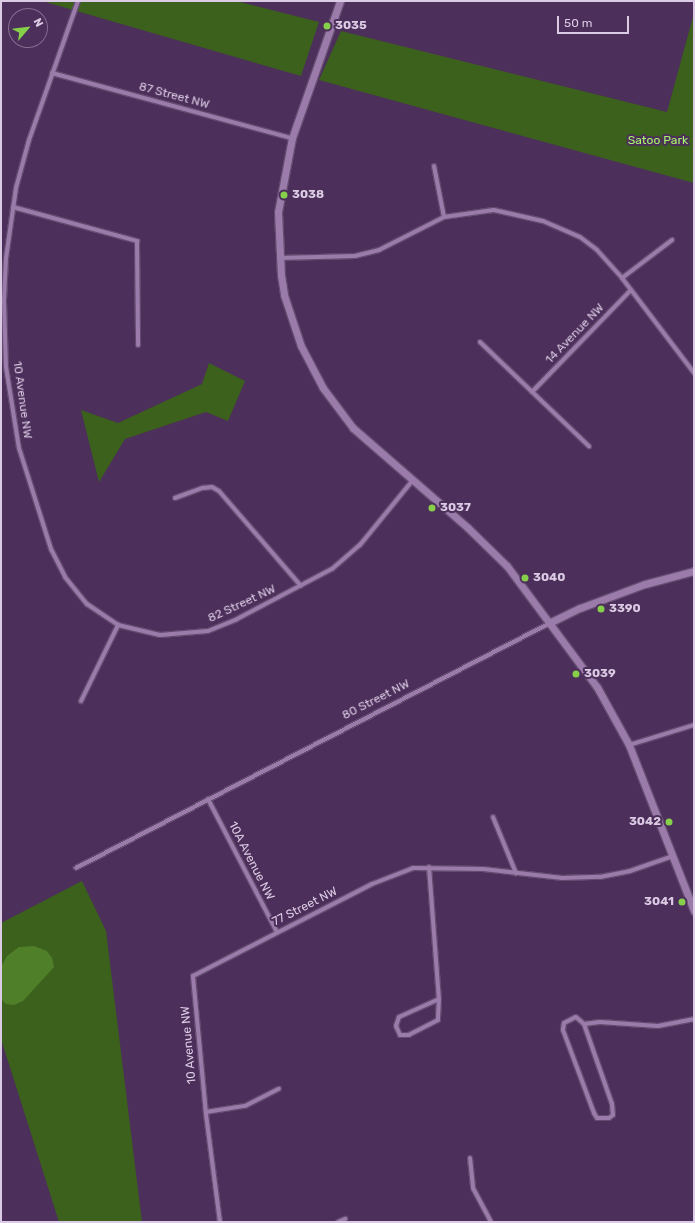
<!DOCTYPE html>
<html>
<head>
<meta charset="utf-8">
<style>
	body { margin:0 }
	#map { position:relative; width:695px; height:1223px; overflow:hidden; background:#4c2f5a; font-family:Rubik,sans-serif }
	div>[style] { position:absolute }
	.green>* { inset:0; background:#3b611c }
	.forest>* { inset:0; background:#507f2a }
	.roads { filter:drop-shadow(1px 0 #644c70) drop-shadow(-1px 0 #644c70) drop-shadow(0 1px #644c70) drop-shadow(0 -1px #644c70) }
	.minor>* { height:4px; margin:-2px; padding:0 2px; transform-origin:2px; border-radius:2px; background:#9a7baa }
	.tertiary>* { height:7px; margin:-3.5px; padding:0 3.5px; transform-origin:3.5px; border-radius:3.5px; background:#9a7baa }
	.dots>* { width:11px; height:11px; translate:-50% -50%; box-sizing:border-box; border:2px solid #4c2f5a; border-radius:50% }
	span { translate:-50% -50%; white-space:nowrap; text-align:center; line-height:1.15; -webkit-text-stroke:4px #4c2f5a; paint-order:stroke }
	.poi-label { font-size:12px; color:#dbcbe4; font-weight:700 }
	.left { translate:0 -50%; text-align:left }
	.right { translate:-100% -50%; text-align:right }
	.street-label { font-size:12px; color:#dbcbe4 }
	.park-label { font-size:12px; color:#a8f76d }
	.frame { position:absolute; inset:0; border:2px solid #dbcbe4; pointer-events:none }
	.north { position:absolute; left:8px; top:8px; width:40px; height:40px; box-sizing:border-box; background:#4c2f5a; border:1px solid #856d91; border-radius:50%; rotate:62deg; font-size:11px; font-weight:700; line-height:16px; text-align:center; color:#dbcbe4 }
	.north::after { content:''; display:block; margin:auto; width:14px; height:18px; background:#86cf4b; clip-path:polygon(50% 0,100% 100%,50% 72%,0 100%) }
	.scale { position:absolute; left:557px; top:16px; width:72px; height:18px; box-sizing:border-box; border:2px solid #dbcbe4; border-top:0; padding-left:5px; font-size:12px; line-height:14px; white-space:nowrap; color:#dbcbe4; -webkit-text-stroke:3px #4c2f5a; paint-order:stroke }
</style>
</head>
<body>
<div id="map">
	<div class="green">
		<i style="clip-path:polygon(42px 1px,236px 1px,319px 22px,301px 76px)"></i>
		<i style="clip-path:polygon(694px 13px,694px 183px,319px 80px,341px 31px,667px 112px)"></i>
		<i style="clip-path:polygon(209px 363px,245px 381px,228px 421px,206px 412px,125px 439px,99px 482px,81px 410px,118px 423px,202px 384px)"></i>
		<i style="clip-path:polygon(82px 881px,106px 931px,142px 1222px,59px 1222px,1px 1039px,1px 923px)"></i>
	</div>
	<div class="forest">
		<i style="clip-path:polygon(34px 946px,47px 951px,52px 958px,54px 967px,23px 1001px,14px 1005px,6px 1004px,1px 999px,1px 967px,7px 956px,19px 947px)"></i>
	</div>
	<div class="roads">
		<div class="minor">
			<i style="left:78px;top:1px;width:147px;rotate:109.4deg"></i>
			<i style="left:29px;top:140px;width:50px;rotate:105.2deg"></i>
			<i style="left:16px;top:188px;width:71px;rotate:98.1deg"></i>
			<i style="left:6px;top:258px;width:43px;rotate:92.7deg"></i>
			<i style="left:4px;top:301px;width:66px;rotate:88.3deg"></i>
			<i style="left:6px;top:367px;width:82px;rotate:80.9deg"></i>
			<i style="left:19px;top:448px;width:106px;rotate:72.4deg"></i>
			<i style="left:51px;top:549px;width:31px;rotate:63deg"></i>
			<i style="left:65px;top:577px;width:35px;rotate:51deg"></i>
			<i style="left:87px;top:604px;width:37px;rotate:34deg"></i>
			<i style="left:118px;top:625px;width:43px;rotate:13.4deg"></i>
			<i style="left:160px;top:635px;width:48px;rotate:-4.8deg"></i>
			<i style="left:208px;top:631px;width:31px;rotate:-22deg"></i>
			<i style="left:237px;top:619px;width:107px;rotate:-27.8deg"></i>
			<i style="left:332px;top:569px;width:37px;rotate:-41deg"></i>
			<i style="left:360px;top:545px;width:84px;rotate:-50.8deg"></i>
			<i style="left:52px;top:73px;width:249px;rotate:15.2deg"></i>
			<i style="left:434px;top:166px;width:52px;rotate:78.9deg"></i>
			<i style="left:13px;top:207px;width:129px;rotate:15.3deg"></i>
			<i style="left:137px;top:241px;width:104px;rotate:89.4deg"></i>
			<i style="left:279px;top:258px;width:76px;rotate:-1.5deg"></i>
			<i style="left:355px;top:256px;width:25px;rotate:-14deg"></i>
			<i style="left:379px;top:250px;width:73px;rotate:-26.9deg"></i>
			<i style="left:444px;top:217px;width:50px;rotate:-8deg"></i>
			<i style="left:494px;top:210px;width:50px;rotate:12.7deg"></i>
			<i style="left:543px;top:221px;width:40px;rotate:23.4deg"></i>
			<i style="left:580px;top:237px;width:21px;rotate:37deg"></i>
			<i style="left:597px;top:250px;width:38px;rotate:48deg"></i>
			<i style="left:622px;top:278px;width:119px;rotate:52.8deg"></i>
			<i style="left:622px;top:278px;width:63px;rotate:-37.2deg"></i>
			<i style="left:480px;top:342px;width:151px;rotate:43.7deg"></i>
			<i style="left:532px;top:392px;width:142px;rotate:-45.9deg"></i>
			<i style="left:175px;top:498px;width:30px;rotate:-20deg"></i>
			<i style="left:203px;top:488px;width:9px;rotate:-6deg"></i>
			<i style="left:212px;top:487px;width:8px;rotate:30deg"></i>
			<i style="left:219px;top:491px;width:125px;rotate:49.2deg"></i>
			<i style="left:81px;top:701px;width:85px;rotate:-64deg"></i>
			<i style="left:629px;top:745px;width:68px;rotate:-17.1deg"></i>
			<i style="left:208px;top:799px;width:150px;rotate:62.6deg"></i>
			<i style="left:493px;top:817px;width:61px;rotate:67.7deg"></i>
			<i style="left:429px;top:867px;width:132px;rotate:85.7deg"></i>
			<i style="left:76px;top:868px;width:534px;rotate:-27.33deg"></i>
			<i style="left:439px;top:999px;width:21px;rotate:93deg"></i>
			<i style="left:438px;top:1020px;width:33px;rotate:153deg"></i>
			<i style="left:409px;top:1035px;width:9px;rotate:180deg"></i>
			<i style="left:400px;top:1035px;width:10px;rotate:-114deg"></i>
			<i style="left:396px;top:1026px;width:9px;rotate:-72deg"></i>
			<i style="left:399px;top:1017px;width:44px;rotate:-24.2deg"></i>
			<i style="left:576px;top:1017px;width:11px;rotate:41deg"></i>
			<i style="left:584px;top:1024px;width:85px;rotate:70.7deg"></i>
			<i style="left:612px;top:1104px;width:11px;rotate:85deg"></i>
			<i style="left:613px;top:1115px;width:5px;rotate:143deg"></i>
			<i style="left:609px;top:1118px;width:12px;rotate:180deg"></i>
			<i style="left:597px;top:1118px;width:6px;rotate:-121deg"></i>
			<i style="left:594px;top:1113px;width:89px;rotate:-110.5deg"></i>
			<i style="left:563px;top:1030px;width:7px;rotate:-82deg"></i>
			<i style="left:564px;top:1023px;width:13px;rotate:-27deg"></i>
			<i style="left:584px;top:1024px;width:16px;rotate:-7deg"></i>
			<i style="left:600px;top:1022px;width:58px;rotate:3.9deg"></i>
			<i style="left:658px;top:1026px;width:37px;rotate:-11deg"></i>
			<i style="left:206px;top:1112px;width:39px;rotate:-9deg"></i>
			<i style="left:245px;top:1106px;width:38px;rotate:-27deg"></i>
			<i style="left:470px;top:1158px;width:30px;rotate:84deg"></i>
			<i style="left:473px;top:1188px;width:38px;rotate:62deg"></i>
			<i style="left:220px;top:1222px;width:109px;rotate:-97.4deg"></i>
			<i style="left:206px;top:1114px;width:139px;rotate:-95.4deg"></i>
			<i style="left:193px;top:976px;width:201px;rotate:-27.2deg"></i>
			<i style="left:372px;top:884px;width:44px;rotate:-21.3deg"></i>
			<i style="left:413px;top:868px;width:70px;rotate:0.8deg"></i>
			<i style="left:483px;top:869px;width:80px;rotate:6.5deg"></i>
			<i style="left:562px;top:878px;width:38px;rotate:-2deg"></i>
			<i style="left:600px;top:877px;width:31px;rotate:-11deg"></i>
			<i style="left:630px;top:871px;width:46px;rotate:-19.2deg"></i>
			<i style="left:338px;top:1222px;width:8px;rotate:-23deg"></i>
		</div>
		<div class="tertiary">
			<i style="left:340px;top:1px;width:145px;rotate:109.3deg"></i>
			<i style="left:292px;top:138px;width:75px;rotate:100.7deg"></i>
			<i style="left:278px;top:212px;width:63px;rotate:87.3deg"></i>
			<i style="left:281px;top:275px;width:20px;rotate:81deg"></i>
			<i style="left:284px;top:295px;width:54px;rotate:71.6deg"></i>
			<i style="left:301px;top:346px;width:47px;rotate:62.4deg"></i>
			<i style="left:323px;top:388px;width:50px;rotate:53.1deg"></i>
			<i style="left:353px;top:428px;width:152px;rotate:41deg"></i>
			<i style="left:468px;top:528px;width:54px;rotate:44.3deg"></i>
			<i style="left:507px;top:566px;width:151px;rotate:53.4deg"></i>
			<i style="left:597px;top:687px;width:66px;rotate:61.1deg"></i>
			<i style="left:629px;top:745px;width:178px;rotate:68.6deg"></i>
			<i style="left:551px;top:622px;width:32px;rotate:-26deg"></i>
			<i style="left:580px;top:608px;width:69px;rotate:-20.3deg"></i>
			<i style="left:645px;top:584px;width:51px;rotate:-14.9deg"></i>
		</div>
	</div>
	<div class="dots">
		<i style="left:327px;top:26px;background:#86cf4b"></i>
		<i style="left:284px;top:195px;background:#86cf4b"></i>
		<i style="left:432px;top:508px;background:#86cf4b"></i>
		<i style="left:525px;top:578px;background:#86cf4b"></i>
		<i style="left:601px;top:609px;background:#86cf4b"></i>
		<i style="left:576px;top:674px;background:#86cf4b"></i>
		<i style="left:669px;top:822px;background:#86cf4b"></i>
		<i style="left:682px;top:902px;background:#86cf4b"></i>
	</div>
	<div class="poi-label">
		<span class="left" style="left:335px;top:26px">3035</span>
		<span class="left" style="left:292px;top:195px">3038</span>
		<span class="left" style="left:440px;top:508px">3037</span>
		<span class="left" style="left:533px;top:578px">3040</span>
		<span class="left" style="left:609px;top:609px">3390</span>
		<span class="left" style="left:584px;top:674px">3039</span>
		<span class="right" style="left:661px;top:822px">3042</span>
		<span class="right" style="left:674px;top:902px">3041</span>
	</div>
	<div class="street-label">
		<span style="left:174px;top:96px;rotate:15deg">87 Street NW</span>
		<span style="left:575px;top:334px;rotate:-46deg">14 Avenue NW</span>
		<span style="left:22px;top:400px;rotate:82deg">10 Avenue NW</span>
		<span style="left:242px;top:604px;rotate:-25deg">82 Street NW</span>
		<span style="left:376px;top:700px;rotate:-27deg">80 Street NW</span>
		<span style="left:251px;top:861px;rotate:63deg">10A Avenue NW</span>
		<span style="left:305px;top:907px;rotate:-27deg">77 Street NW</span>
		<span style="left:189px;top:1045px;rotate:-95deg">10 Avenue NW</span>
	</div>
	<div class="park-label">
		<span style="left:658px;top:141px">Satoo Park</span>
	</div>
	<div class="frame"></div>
	<div class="north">N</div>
	<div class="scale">50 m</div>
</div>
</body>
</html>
